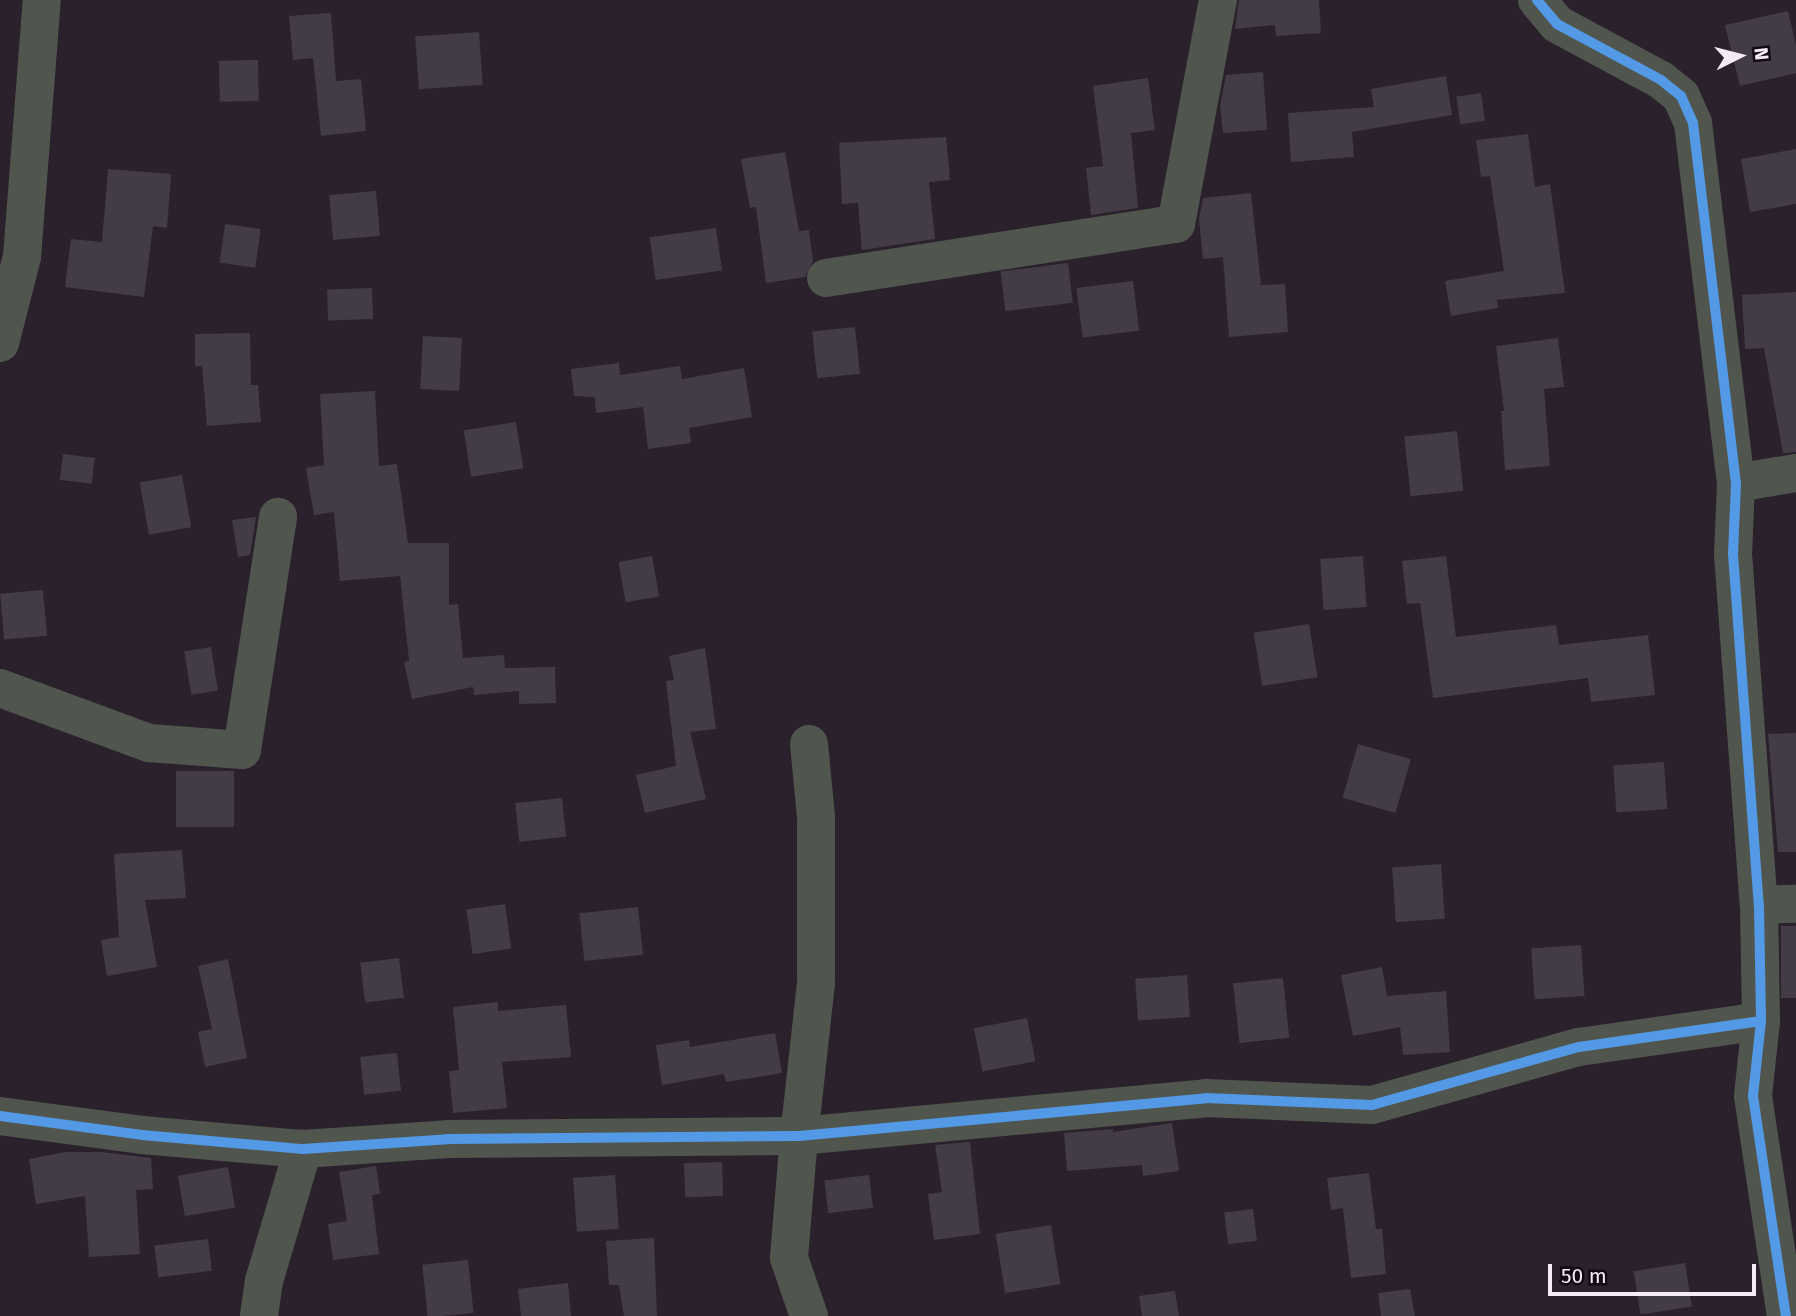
<!DOCTYPE html>
<html>
<head>
<meta charset="utf-8">
<style>
	body { margin:0 }
	#map { position:relative; width:1796px; height:1316px; overflow:hidden; background:#2a212d; font-family:"Fira Sans",sans-serif }
	div>[style] { position:absolute }
	.building>* { inset:0; background:#433b45; transform-origin:0 0 }
	.minor>* { height:38px; margin:-19px; padding:0 19px; transform-origin:19px; border-radius:19px; background:#50564d }
	.cycleway>* { height:10px; margin:-5px; padding:0 5px; transform-origin:5px; border-radius:5px; background:#5399e6 }
	span { translate:-50% -50%; white-space:nowrap; text-align:center; line-height:1.15; -webkit-text-stroke:5px #120a13; paint-order:stroke }
	.north { position:absolute; left:1705px; top:21px; width:70px; height:70px; -webkit-text-stroke:5px #120a13; paint-order:stroke; rotate:84deg; font-size:19px; font-weight:700; line-height:28px; text-align:center; color:#f6eaf8 }
	.north::after { content:''; display:block; margin:auto; width:24px; height:32px; background:#f6eaf8; clip-path:polygon(50% 0,100% 100%,50% 72%,0 100%) }
	.scale { position:absolute; left:1548px; top:1264px; width:208px; height:32px; box-sizing:border-box; border:4px solid #f6eaf8; border-top:0; padding-left:9px; font-size:21px; line-height:24px; white-space:nowrap; color:#f6eaf8; -webkit-text-stroke:5px #120a13; paint-order:stroke }
</style>
</head>
<body>
<div id="map">
	<div class="building">
		<i style="clip-path:polygon(1239px 0,1319px 0,1321px 33px,1276px 36px,1275px 25px,1235px 29px)"></i>
		<i style="clip-path:polygon(1788px 11px,1796px 45px,1796px 73px,1740px 86px,1725px 25px)"></i>
		<i style="clip-path:polygon(331px 13px,336px 81px,361px 79px,366px 131px,321px 136px,313px 58px,293px 60px,289px 16px)"></i>
		<i style="left:479px;top:32px;width:53px;height:64px;rotate:86deg"></i>
		<i style="left:258px;top:60px;width:41px;height:39px;rotate:89deg"></i>
		<i style="clip-path:polygon(1263px 72px,1267px 130px,1223px 133px,1220px 106px,1226px 75px)"></i>
		<i style="clip-path:polygon(1446px 76px,1452px 115px,1352px 132px,1354px 157px,1291px 162px,1288px 113px,1374px 107px,1371px 89px)"></i>
		<i style="clip-path:polygon(1148px 78px,1155px 130px,1131px 133px,1138px 208px,1091px 215px,1086px 168px,1103px 166px,1093px 86px)"></i>
		<i style="left:1481px;top:93px;width:28px;height:25px;rotate:82deg"></i>
		<i style="clip-path:polygon(1528px 134px,1535px 187px,1550px 184px,1565px 293px,1497px 300px,1498px 308px,1451px 316px,1445px 281px,1504px 271px,1490px 176px,1481px 177px,1476px 140px)"></i>
		<i style="clip-path:polygon(946px 137px,950px 180px,929px 182px,935px 239px,862px 250px,858px 203px,842px 204px,839px 143px)"></i>
		<i style="clip-path:polygon(1796px 149px,1796px 204px,1750px 212px,1741px 159px)"></i>
		<i style="clip-path:polygon(785px 152px,799px 231px,809px 230px,813px 261px,805px 277px,766px 283px,756px 207px,750px 208px,741px 159px)"></i>
		<i style="clip-path:polygon(108px 169px,171px 174px,167px 228px,153px 226px,144px 297px,65px 287px,71px 239px,102px 242px)"></i>
		<i style="left:376px;top:191px;width:45px;height:47px;rotate:85deg"></i>
		<i style="clip-path:polygon(1251px 193px,1261px 285px,1285px 284px,1288px 332px,1229px 337px,1223px 257px,1203px 259px,1199px 219px,1203px 198px)"></i>
		<i style="left:225px;top:224px;width:36px;height:39px;rotate:8deg"></i>
		<i style="left:716px;top:228px;width:43px;height:67px;rotate:82deg"></i>
		<i style="left:1068px;top:263px;width:40px;height:68px;rotate:83deg"></i>
		<i style="left:1133px;top:281px;width:50px;height:57px;rotate:83deg"></i>
		<i style="left:372px;top:288px;width:31px;height:45px;rotate:88deg"></i>
		<i style="clip-path:polygon(1796px 292px,1796px 452px,1783px 453px,1764px 348px,1745px 349px,1742px 295px)"></i>
		<i style="left:855px;top:327px;width:47px;height:43px;rotate:84deg"></i>
		<i style="clip-path:polygon(250px 333px,251px 385px,258px 385px,261px 422px,207px 426px,202px 366px,195px 366px,195px 334px)"></i>
		<i style="left:423px;top:336px;width:39px;height:53px;rotate:3deg"></i>
		<i style="clip-path:polygon(1558px 338px,1564px 387px,1544px 389px,1550px 466px,1505px 470px,1501px 411px,1504px 411px,1496px 346px)"></i>
		<i style="clip-path:polygon(619px 363px,620px 375px,680px 366px,682px 379px,744px 368px,752px 417px,689px 428px,691px 443px,648px 449px,643px 407px,596px 413px,595px 397px,574px 396px,571px 369px)"></i>
		<i style="clip-path:polygon(375px 391px,379px 466px,397px 464px,408px 543px,449px 543px,449px 605px,458px 604px,463px 658px,504px 655px,505px 668px,555px 667px,556px 703px,519px 704px,519px 691px,474px 695px,473px 687px,412px 699px,404px 662px,409px 661px,400px 576px,340px 581px,334px 512px,314px 515px,306px 468px,324px 465px,320px 394px)"></i>
		<i style="left:516px;top:422px;width:47px;height:53px;rotate:81deg"></i>
		<i style="left:1457px;top:431px;width:60px;height:53px;rotate:84deg"></i>
		<i style="left:63px;top:454px;width:32px;height:26px;rotate:7deg"></i>
		<i style="left:182px;top:475px;width:53px;height:43px;rotate:80deg"></i>
		<i style="clip-path:polygon(256px 517px,250px 555px,238px 557px,232px 520px)"></i>
		<i style="left:652px;top:556px;width:41px;height:34px;rotate:80deg"></i>
		<i style="left:1363px;top:556px;width:51px;height:43px;rotate:86deg"></i>
		<i style="clip-path:polygon(1446px 556px,1456px 637px,1556px 625px,1559px 645px,1648px 635px,1655px 695px,1591px 702px,1588px 678px,1433px 698px,1420px 603px,1407px 604px,1402px 561px)"></i>
		<i style="left:43px;top:590px;width:46px;height:43px;rotate:85deg"></i>
		<i style="left:1309px;top:624px;width:54px;height:56px;rotate:81deg"></i>
		<i style="left:211px;top:647px;width:44px;height:27px;rotate:81deg"></i>
		<i style="clip-path:polygon(705px 648px,716px 729px,690px 732px,706px 799px,645px 813px,636px 775px,676px 766px,666px 681px,674px 680px,669px 656px)"></i>
		<i style="clip-path:polygon(1796px 733px,1796px 852px,1778px 852px,1768px 734px)"></i>
		<i style="left:1358px;top:744px;width:55px;height:56px;rotate:16deg"></i>
		<i style="left:1664px;top:762px;width:47px;height:51px;rotate:86deg"></i>
		<i style="left:176px;top:771px;width:58px;height:56px"></i>
		<i style="left:562px;top:798px;width:39px;height:47px;rotate:84deg"></i>
		<i style="clip-path:polygon(182px 850px,186px 898px,145px 900px,157px 967px,107px 976px,101px 940px,119px 937px,114px 854px)"></i>
		<i style="left:1441px;top:864px;width:55px;height:49px;rotate:86deg"></i>
		<i style="left:505px;top:904px;width:45px;height:39px;rotate:82deg"></i>
		<i style="left:638px;top:907px;width:48px;height:59px;rotate:84deg"></i>
		<i style="left:1781px;top:926px;width:15px;height:72px"></i>
		<i style="left:1581px;top:945px;width:51px;height:50px;rotate:86deg"></i>
		<i style="left:399px;top:958px;width:40px;height:39px;rotate:83deg"></i>
		<i style="clip-path:polygon(228px 959px,247px 1058px,205px 1067px,198px 1032px,212px 1029px,198px 966px)"></i>
		<i style="clip-path:polygon(1382px 967px,1387px 996px,1446px 991px,1450px 1052px,1403px 1055px,1400px 1027px,1353px 1036px,1341px 975px)"></i>
		<i style="left:1187px;top:975px;width:42px;height:52px;rotate:86deg"></i>
		<i style="left:1283px;top:978px;width:60px;height:50px;rotate:84deg"></i>
		<i style="clip-path:polygon(498px 1002px,498px 1011px,566px 1005px,571px 1057px,502px 1062px,507px 1108px,453px 1113px,449px 1071px,459px 1070px,453px 1007px)"></i>
		<i style="left:1027px;top:1018px;width:44px;height:54px;rotate:79deg"></i>
		<i style="clip-path:polygon(775px 1033px,782px 1073px,726px 1082px,724px 1074px,662px 1085px,656px 1045px,689px 1040px,690px 1047px)"></i>
		<i style="left:397px;top:1053px;width:38px;height:37px;rotate:84deg"></i>
		<i style="clip-path:polygon(1172px 1123px,1179px 1171px,1143px 1176px,1142px 1165px,1067px 1171px,1064px 1133px,1113px 1129px,1113px 1132px)"></i>
		<i style="clip-path:polygon(970px 1142px,980px 1234px,934px 1240px,928px 1194px,942px 1192px,935px 1145px)"></i>
		<i style="clip-path:polygon(66px 1152px,102px 1152px,151px 1158px,153px 1189px,136px 1190px,140px 1254px,89px 1257px,85px 1196px,36px 1204px,29px 1159px)"></i>
		<i style="left:722px;top:1162px;width:34px;height:38px;rotate:88deg"></i>
		<i style="clip-path:polygon(376px 1166px,380px 1194px,372px 1195px,379px 1254px,333px 1260px,328px 1224px,347px 1221px,339px 1172px)"></i>
		<i style="left:228px;top:1167px;width:41px;height:51px;rotate:80deg"></i>
		<i style="clip-path:polygon(1369px 1173px,1376px 1229px,1382px 1229px,1386px 1274px,1351px 1278px,1343px 1208px,1331px 1210px,1327px 1178px)"></i>
		<i style="left:615px;top:1175px;width:54px;height:42px;rotate:86deg"></i>
		<i style="left:869px;top:1175px;width:33px;height:45px;rotate:83deg"></i>
		<i style="left:1253px;top:1209px;width:32px;height:29px;rotate:83deg"></i>
		<i style="left:1051px;top:1225px;width:60px;height:56px;rotate:81deg"></i>
		<i style="clip-path:polygon(654px 1238px,657px 1316px,624px 1316px,619px 1285px,609px 1285px,606px 1241px)"></i>
		<i style="left:208px;top:1239px;width:32px;height:54px;rotate:83deg"></i>
		<i style="left:468px;top:1260px;width:53px;height:46px;rotate:84deg"></i>
		<i style="left:1685px;top:1263px;width:44px;height:52px;rotate:81deg"></i>
		<i style="clip-path:polygon(568px 1283px,571px 1316px,521px 1316px,518px 1289px)"></i>
		<i style="clip-path:polygon(1410px 1289px,1415px 1316px,1381px 1316px,1378px 1293px)"></i>
		<i style="clip-path:polygon(1175px 1291px,1179px 1316px,1142px 1316px,1139px 1296px)"></i>
	</div>
	<div class="minor">
		<i style="left:1537px;top:0;width:31px;rotate:50deg"></i>
		<i style="left:1557px;top:24px;width:118px;rotate:28.3deg"></i>
		<i style="left:1661px;top:80px;width:26px;rotate:39deg"></i>
		<i style="left:1681px;top:96px;width:30px;rotate:66deg"></i>
		<i style="left:1693px;top:123px;width:363px;rotate:83.2deg"></i>
		<i style="left:1736px;top:483px;width:71px;rotate:92.4deg"></i>
		<i style="left:1733px;top:554px;width:352px;rotate:85.8deg"></i>
		<i style="left:1759px;top:905px;width:116px;rotate:89deg"></i>
		<i style="left:1761px;top:1021px;width:75px;rotate:96.1deg"></i>
		<i style="left:1753px;top:1096px;width:222px;rotate:81.5deg"></i>
		<i style="left:826px;top:278px;width:354px;rotate:-8.8deg"></i>
		<i style="left:1176px;top:224px;width:228px;rotate:-79.4deg"></i>
		<i style="left:0;top:343px;width:89px;rotate:-75.7deg"></i>
		<i style="left:22px;top:257px;width:258px;rotate:-85.6deg"></i>
		<i style="left:1736px;top:483px;width:61px;rotate:-9.5deg"></i>
		<i style="left:0;top:688px;width:159px;rotate:20.3deg"></i>
		<i style="left:149px;top:743px;width:93px;rotate:4.3deg"></i>
		<i style="left:242px;top:750px;width:236px;rotate:-81.2deg"></i>
		<i style="left:809px;top:744px;width:73px;rotate:84.5deg"></i>
		<i style="left:816px;top:817px;width:166px;rotate:90deg"></i>
		<i style="left:816px;top:983px;width:154px;rotate:96.3deg"></i>
		<i style="left:799px;top:1136px;width:122px;rotate:94.7deg"></i>
		<i style="left:789px;top:1258px;width:61px;rotate:71deg"></i>
		<i style="left:1759px;top:905px;width:37px;rotate:-2deg"></i>
		<i style="left:0;top:1116px;width:143px;rotate:7.6deg"></i>
		<i style="left:142px;top:1135px;width:162px;rotate:5deg"></i>
		<i style="left:303px;top:1149px;width:145px;rotate:-3.9deg"></i>
		<i style="left:448px;top:1139px;width:351px;rotate:-0.5deg"></i>
		<i style="left:799px;top:1136px;width:409px;rotate:-5.3deg"></i>
		<i style="left:1206px;top:1098px;width:166px;rotate:2.4deg"></i>
		<i style="left:1372px;top:1105px;width:215px;rotate:-15.7deg"></i>
		<i style="left:1579px;top:1047px;width:184px;rotate:-8.1deg"></i>
		<i style="left:259px;top:1316px;width:35px;rotate:-82deg"></i>
		<i style="left:264px;top:1281px;width:138px;rotate:-73.5deg"></i>
	</div>
	<div class="cycleway">
		<i style="left:1537px;top:0;width:31px;rotate:50deg"></i>
		<i style="left:1557px;top:24px;width:118px;rotate:28.3deg"></i>
		<i style="left:1661px;top:80px;width:26px;rotate:39deg"></i>
		<i style="left:1681px;top:96px;width:30px;rotate:66deg"></i>
		<i style="left:1693px;top:123px;width:363px;rotate:83.2deg"></i>
		<i style="left:1736px;top:483px;width:71px;rotate:92.4deg"></i>
		<i style="left:1733px;top:554px;width:352px;rotate:85.8deg"></i>
		<i style="left:1759px;top:905px;width:116px;rotate:89deg"></i>
		<i style="left:1761px;top:1021px;width:75px;rotate:96.1deg"></i>
		<i style="left:1753px;top:1096px;width:222px;rotate:81.5deg"></i>
		<i style="left:0;top:1116px;width:143px;rotate:7.6deg"></i>
		<i style="left:142px;top:1135px;width:162px;rotate:5deg"></i>
		<i style="left:303px;top:1149px;width:145px;rotate:-3.9deg"></i>
		<i style="left:448px;top:1139px;width:351px;rotate:-0.5deg"></i>
		<i style="left:799px;top:1136px;width:409px;rotate:-5.3deg"></i>
		<i style="left:1206px;top:1098px;width:166px;rotate:2.4deg"></i>
		<i style="left:1372px;top:1105px;width:215px;rotate:-15.7deg"></i>
		<i style="left:1579px;top:1047px;width:184px;rotate:-8.1deg"></i>
	</div>
	<div class="north">N</div>
	<div class="scale">50 m</div>
</div>
</body>
</html>
